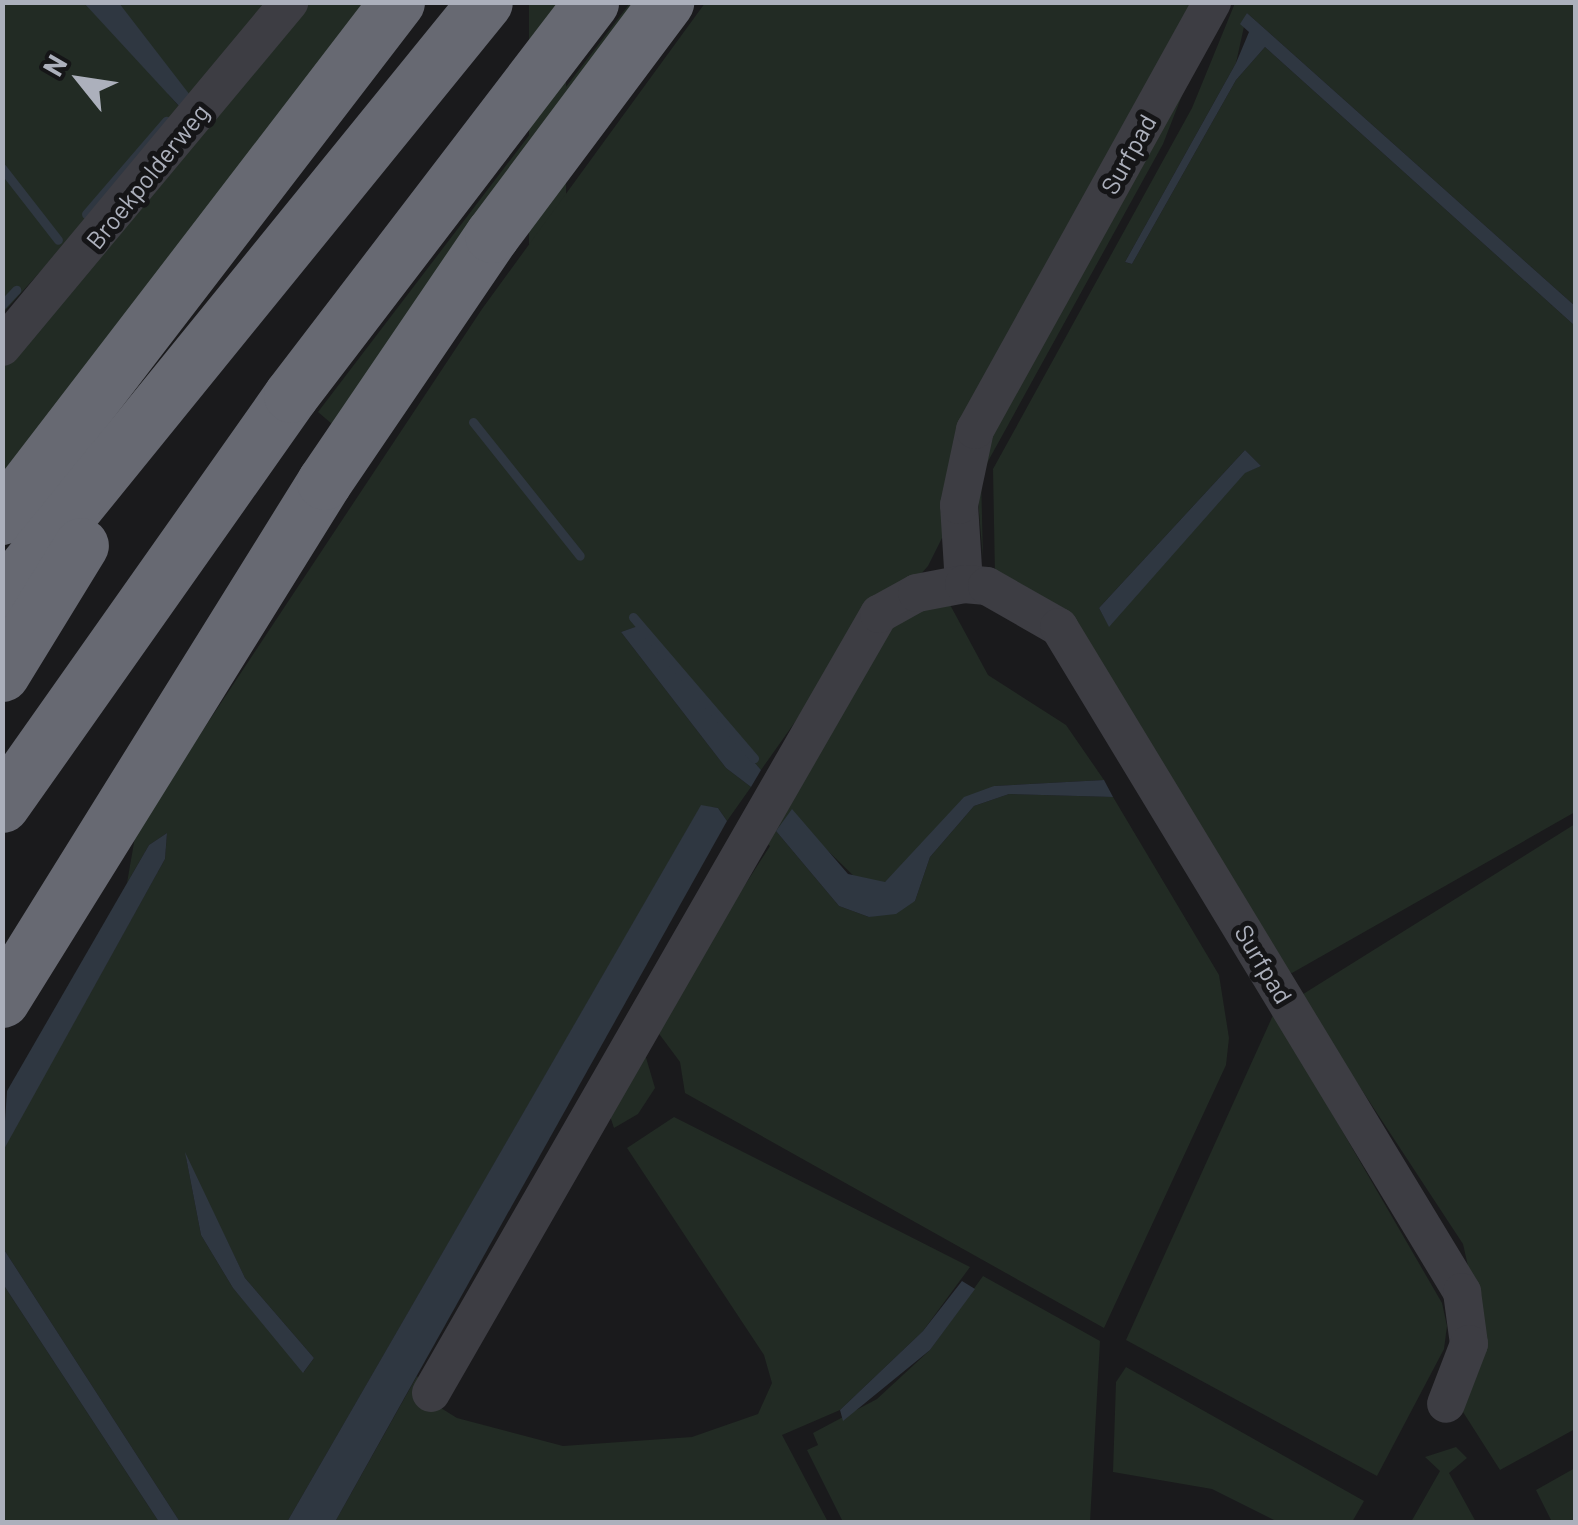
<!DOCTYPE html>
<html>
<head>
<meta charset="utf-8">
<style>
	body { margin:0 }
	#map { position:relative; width:1578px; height:1525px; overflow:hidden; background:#1a1a1c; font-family:Barlow,sans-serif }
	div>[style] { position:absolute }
	.green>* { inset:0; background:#222b24; transform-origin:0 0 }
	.water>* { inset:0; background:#2f3741 }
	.stream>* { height:9px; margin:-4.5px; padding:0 4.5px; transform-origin:4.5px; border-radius:4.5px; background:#2f3741 }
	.minor>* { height:38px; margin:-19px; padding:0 19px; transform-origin:19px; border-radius:19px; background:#3d3d43 }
	.highway>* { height:55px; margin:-27.5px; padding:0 27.5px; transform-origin:27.5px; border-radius:27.5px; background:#676972 }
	span { translate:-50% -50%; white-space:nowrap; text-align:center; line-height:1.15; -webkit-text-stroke:10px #151517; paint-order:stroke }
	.street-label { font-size:25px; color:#acb0bc }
	.frame { position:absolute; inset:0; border:5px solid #acb0bc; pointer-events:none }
	.north { position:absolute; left:30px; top:30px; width:100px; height:100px; -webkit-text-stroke:8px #151517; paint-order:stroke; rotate:300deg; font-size:28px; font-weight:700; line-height:40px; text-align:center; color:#acb0bc }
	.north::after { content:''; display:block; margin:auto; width:35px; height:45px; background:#acb0bc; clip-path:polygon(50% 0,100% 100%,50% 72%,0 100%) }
</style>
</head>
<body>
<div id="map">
	<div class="green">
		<i style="clip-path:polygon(3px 3px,270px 3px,193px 99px,168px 94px,184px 112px,3px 313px)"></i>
		<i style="clip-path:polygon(303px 3px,366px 3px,3px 475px,3px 367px)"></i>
		<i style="left:529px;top:3px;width:37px;height:465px"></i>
		<i style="clip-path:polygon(630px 3px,643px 3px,339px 430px,318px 412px)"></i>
		<i style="clip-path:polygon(evenodd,705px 3px,1197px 3px,952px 450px,944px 534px,928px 566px,819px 688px,761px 770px,639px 626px,621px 632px,726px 768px,751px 787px,727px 821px,718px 808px,701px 806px,287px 1522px,180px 1522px,3px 1248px,2px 1151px,165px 859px,167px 833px,149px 845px,127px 883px,136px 831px,482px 309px,705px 3px,186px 1157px,245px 1278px,314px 1358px,304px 1372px,233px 1288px,201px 1235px,186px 1157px)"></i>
		<i style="clip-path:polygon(evenodd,1235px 3px,1575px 3px,1575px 306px,1247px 13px,1236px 63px,1125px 262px,1132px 264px,1236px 80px,1265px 47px,1575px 326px,1575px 812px,1292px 973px,1282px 970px,1075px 628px,995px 576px,993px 469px,1192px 108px,1235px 3px,1245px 450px,1261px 466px,1245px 472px,1109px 626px,1099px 608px,1245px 450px)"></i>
		<i style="clip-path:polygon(1197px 57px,1163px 144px,981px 474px,983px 558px,975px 467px)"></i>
		<i style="clip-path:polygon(948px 601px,988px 675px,1066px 725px,1104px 780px,994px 786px,885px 882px,861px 883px,826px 849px,776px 831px,839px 906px,869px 917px,915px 901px,930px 857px,974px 806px,1009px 794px,1113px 797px,1219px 975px,1229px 1038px,1226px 1065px,1104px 1328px,685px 1093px,680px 1062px,654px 1027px,770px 846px,758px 835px,841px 688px,907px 607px)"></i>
		<i style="clip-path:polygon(1575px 824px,1575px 1429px,1500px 1470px,1463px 1412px,1473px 1288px,1463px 1244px,1300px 996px)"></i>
		<i style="clip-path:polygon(1274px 1013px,1442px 1303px,1447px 1326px,1444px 1349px,1377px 1476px,1126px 1340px)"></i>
		<i style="clip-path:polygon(642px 1044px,655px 1088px,638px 1114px,614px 1128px,607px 1107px)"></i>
		<i style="clip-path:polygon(674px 1117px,970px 1267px,923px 1331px,840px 1410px,782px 1435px,828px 1522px,335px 1522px,417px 1376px,436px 1405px,457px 1418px,563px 1446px,692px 1437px,758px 1414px,772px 1383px,764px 1355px,627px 1148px)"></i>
		<i style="clip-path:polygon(983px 1276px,1100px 1341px,1090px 1522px,843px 1522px,807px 1450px,818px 1445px,813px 1433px,877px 1399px,930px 1350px)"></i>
		<i style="clip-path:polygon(3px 1284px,159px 1522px,3px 1522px)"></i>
		<i style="clip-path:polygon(1126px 1367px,1364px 1501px,1352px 1522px,1278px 1522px,1212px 1489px,1113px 1472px,1116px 1382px)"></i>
		<i style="clip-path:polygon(1456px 1447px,1467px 1458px,1449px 1473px,1476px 1522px,1411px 1522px,1440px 1471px,1425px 1457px)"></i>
		<i style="clip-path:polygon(1575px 1468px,1575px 1522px,1552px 1522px,1536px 1490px)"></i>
	</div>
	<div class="water">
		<i style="clip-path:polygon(84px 3px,119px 3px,193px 99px,179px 106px)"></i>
		<i style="clip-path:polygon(1247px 13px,1575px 306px,1575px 326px,1265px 47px,1236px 80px,1132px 264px,1125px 262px,1236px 63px,1249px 32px,1240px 24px)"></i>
		<i style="clip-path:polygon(1245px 450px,1261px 466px,1245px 473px,1109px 627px,1099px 608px)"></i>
		<i style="clip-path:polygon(638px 626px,761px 770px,751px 787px,726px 768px,621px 632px)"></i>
		<i style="clip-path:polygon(1104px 780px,1113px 797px,1009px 794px,974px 806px,930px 857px,915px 901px,896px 914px,869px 917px,839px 906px,776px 831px,792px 809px,848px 874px,885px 882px,964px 797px,994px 786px)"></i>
		<i style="clip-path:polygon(701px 805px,718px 808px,727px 821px,335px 1522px,287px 1522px)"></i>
		<i style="clip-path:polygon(167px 833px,165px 859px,3px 1151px,7px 1091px,149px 845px)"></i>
		<i style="clip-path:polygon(185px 1152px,245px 1278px,314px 1358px,303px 1373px,233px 1288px,201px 1235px)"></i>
		<i style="clip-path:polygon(3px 1248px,180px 1522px,159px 1522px,3px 1284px)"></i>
		<i style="clip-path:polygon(962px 1281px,975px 1289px,930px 1350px,843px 1421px,840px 1410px,923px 1331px)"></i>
	</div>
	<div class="stream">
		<i style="left:2px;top:168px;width:91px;rotate:52.1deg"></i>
		<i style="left:86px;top:214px;width:123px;rotate:-49.3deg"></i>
		<i style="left:2px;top:305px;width:21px;rotate:-47deg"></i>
		<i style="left:473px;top:422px;width:171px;rotate:51.4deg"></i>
		<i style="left:633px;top:617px;width:186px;rotate:49.4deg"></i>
	</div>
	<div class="minor">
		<i style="left:2px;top:347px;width:449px;rotate:-50.2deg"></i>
		<i style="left:964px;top:584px;width:79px;rotate:-93.6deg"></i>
		<i style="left:959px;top:505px;width:77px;rotate:-78deg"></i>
		<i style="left:975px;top:430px;width:489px;rotate:-61deg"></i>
		<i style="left:431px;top:1393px;width:899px;rotate:-60.1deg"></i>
		<i style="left:879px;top:614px;width:43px;rotate:-28.9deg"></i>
		<i style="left:917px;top:593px;width:48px;rotate:-10.8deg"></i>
		<i style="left:964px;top:584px;width:23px;rotate:5deg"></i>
		<i style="left:987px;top:586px;width:83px;rotate:29.7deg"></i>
		<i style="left:1059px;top:627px;width:778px;rotate:58.78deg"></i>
		<i style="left:1462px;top:1292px;width:52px;rotate:82.3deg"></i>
		<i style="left:1469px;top:1344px;width:64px;rotate:111deg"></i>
	</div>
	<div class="highway">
		<i style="left:2px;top:517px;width:649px;rotate:-52.51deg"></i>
		<i style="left:2px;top:597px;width:766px;rotate:-50.93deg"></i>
		<i style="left:2px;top:674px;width:151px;rotate:-58.5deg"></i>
		<i style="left:2px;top:805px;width:502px;rotate:-54.82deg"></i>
		<i style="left:291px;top:395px;width:494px;rotate:-52.6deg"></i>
		<i style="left:2px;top:1000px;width:610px;rotate:-58.13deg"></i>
		<i style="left:324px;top:482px;width:299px;rotate:-55.8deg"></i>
		<i style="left:492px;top:235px;width:291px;rotate:-53.2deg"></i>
	</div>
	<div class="street-label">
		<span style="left:1128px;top:154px;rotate:-61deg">Surfpad</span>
		<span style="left:147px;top:176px;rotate:-51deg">Broekpolderweg</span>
		<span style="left:1264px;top:964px;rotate:59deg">Surfpad</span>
	</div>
	<div class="frame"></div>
	<div class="north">N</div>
</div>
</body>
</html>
